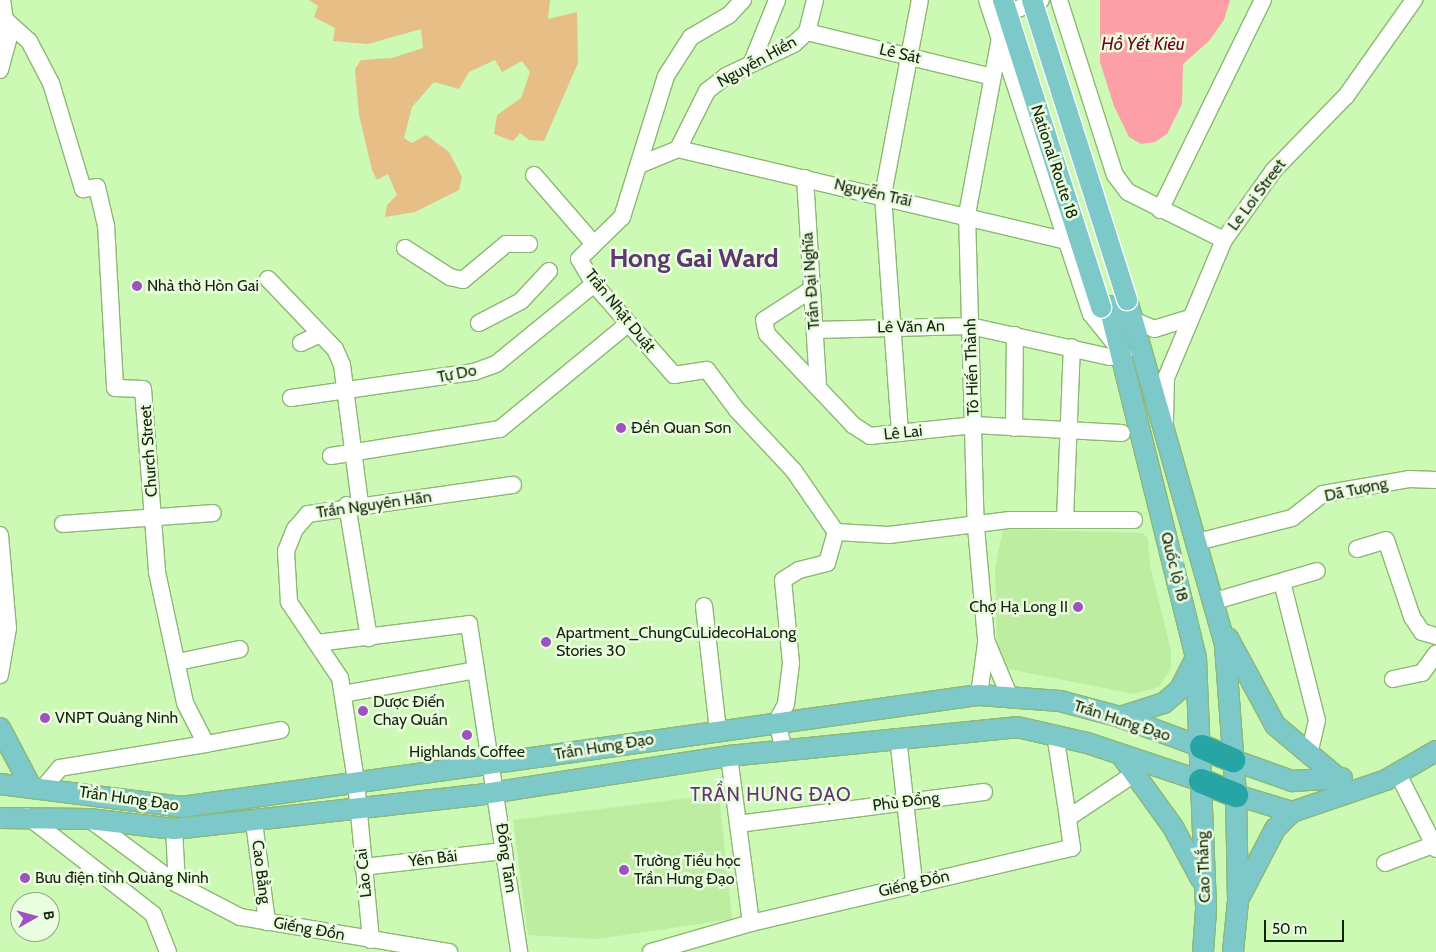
<!DOCTYPE html>
<html>
<head>
<meta charset="utf-8">
<style>
	body { margin:0 }
	#map { position:relative; width:1436px; height:952px; overflow:hidden; background:#ccf9b3; font-family:Cabin,sans-serif }
	div>[style] { position:absolute }
	.built>* { inset:0; background:#bceda1 }
	.green>* { inset:0; background:#e6be86 }
	.water>* { inset:0; background:#fc9fa6 }
	.roads { filter:drop-shadow(1px 0 #8db775) drop-shadow(-1px 0 #8db775) drop-shadow(0 1px #8db775) drop-shadow(0 -1px #8db775) }
	.minor>* { height:16px; margin:-8px; padding:0 8px; transform-origin:8px; border-radius:8px; background:#fff }
	.major>* { height:20px; margin:-10px; padding:0 10px; transform-origin:10px; border-radius:10px; background:#7dc8c8 }
	.highway>* { height:24px; margin:-12px; padding:0 12px; transform-origin:12px; border-radius:12px; background:#27a4a4 }
	.bridges { filter:drop-shadow(1px 0 #fff) drop-shadow(-1px 0 #fff) drop-shadow(0 1px #fff) drop-shadow(0 -1px #fff) }
	.major-bridge>* { height:20px; margin:-10px; padding:0 10px; transform-origin:10px; border-radius:10px; background:#7dc8c8 }
	.dots>* { width:14px; height:14px; translate:-50% -50%; box-sizing:border-box; border:2px solid #ebfde1; border-radius:50% }
	span { translate:-50% -50%; white-space:nowrap; text-align:center; line-height:1.15; -webkit-text-stroke:5px #ebfde1; paint-order:stroke }
	.street-label { font-size:16px; color:#122308 }
	.poi-label { font-size:16px; color:#122308 }
	.left { translate:0 -50%; text-align:left }
	.right { translate:-100% -50%; text-align:right }
	.water-label { font-size:18px; color:#6d0221; font-style:italic }
	.quarter-label { font-size:19px; color:#5e376f; letter-spacing:1px }
	.town-label { font-size:26px; color:#5e376f; font-weight:700 }
	.north { position:absolute; left:10px; top:892px; width:50px; height:50px; box-sizing:border-box; background:#ebfde1; border:1px solid #94a68a; border-radius:50%; rotate:83deg; font-size:14px; font-weight:700; line-height:20px; text-align:center; color:#122308 }
	.north::after { content:''; display:block; margin:auto; width:18px; height:22px; background:#a051c1; clip-path:polygon(50% 0,100% 100%,50% 72%,0 100%) }
	.scale { position:absolute; left:1264px; top:920px; width:80px; height:22px; box-sizing:border-box; border:2px solid #122308; border-top:0; padding-left:6px; font-size:15px; line-height:18px; white-space:nowrap; color:#122308; -webkit-text-stroke:4px #ebfde1; paint-order:stroke }
</style>
</head>
<body>
<div id="map">
	<div class="built">
		<i style="clip-path:polygon(1003px 529px,1143px 533px,1148px 539px,1150px 565px,1171px 651px,1171px 668px,1159px 687px,1134px 694px,1004px 668px,997px 645px,995px 569px)"></i>
		<i style="clip-path:polygon(713px 795px,720px 805px,732px 919px,597px 939px,528px 935px,513px 820px)"></i>
	</div>
	<div class="green">
		<i style="clip-path:polygon(309px 0,550px 0,548px 19px,577px 12px,578px 63px,544px 141px,529px 140px,520px 133px,513px 141px,494px 134px,497px 115px,521px 98px,530px 72px,522px 61px,502px 72px,495px 60px,469px 72px,459px 89px,434px 82px,412px 107px,404px 138px,412px 143px,426px 135px,449px 152px,462px 177px,459px 190px,415px 212px,385px 217px,387px 205px,397px 195px,388px 174px,377px 180px,372px 170px,359px 115px,355px 69px,361px 60px,392px 58px,423px 48px,421px 29px,368px 44px,333px 41px,335px 28px,314px 17px,318px 6px)"></i>
	</div>
	<div class="water">
		<i style="clip-path:polygon(1100px 0,1230px 0,1224px 20px,1209px 41px,1183px 64px,1182px 104px,1167px 134px,1155px 142px,1141px 144px,1129px 137px,1114px 106px,1100px 62px)"></i>
	</div>
	<div class="roads">
		<div class="minor">
			<i style="left:743px;top:0;width:21px;rotate:133deg"></i>
			<i style="left:729px;top:15px;width:44px;rotate:149.9deg"></i>
			<i style="left:691px;top:37px;width:46px;rotate:122.7deg"></i>
			<i style="left:666px;top:76px;width:148px;rotate:107.3deg"></i>
			<i style="left:622px;top:217px;width:60px;rotate:135.7deg"></i>
			<i style="left:579px;top:259px;width:29px;rotate:59deg"></i>
			<i style="left:594px;top:284px;width:121px;rotate:48.7deg"></i>
			<i style="left:674px;top:375px;width:33px;rotate:-9deg"></i>
			<i style="left:707px;top:370px;width:50px;rotate:53.1deg"></i>
			<i style="left:737px;top:410px;width:83px;rotate:46.9deg"></i>
			<i style="left:794px;top:471px;width:74px;rotate:55.5deg"></i>
			<i style="left:987px;top:0;width:331px;rotate:71.7deg"></i>
			<i style="left:1091px;top:314px;width:45px;rotate:51.3deg"></i>
			<i style="left:1059px;top:0;width:184px;rotate:72.3deg"></i>
			<i style="left:1115px;top:175px;width:21px;rotate:53deg"></i>
			<i style="left:1128px;top:192px;width:107px;rotate:26.6deg"></i>
			<i style="left:1px;top:16px;width:38px;rotate:42deg"></i>
			<i style="left:29px;top:41px;width:47px;rotate:62.4deg"></i>
			<i style="left:51px;top:83px;width:111px;rotate:73.2deg"></i>
			<i style="left:83px;top:189px;width:14px;rotate:-8deg"></i>
			<i style="left:97px;top:187px;width:39px;rotate:77deg"></i>
			<i style="left:106px;top:225px;width:163px;rotate:86.8deg"></i>
			<i style="left:115px;top:388px;width:28px;rotate:2deg"></i>
			<i style="left:143px;top:389px;width:184px;rotate:85.6deg"></i>
			<i style="left:157px;top:572px;width:134px;rotate:77.9deg"></i>
			<i style="left:185px;top:703px;width:46px;rotate:62.9deg"></i>
			<i style="left:206px;top:744px;width:148px;rotate:170.7deg"></i>
			<i style="left:60px;top:768px;width:25px;rotate:130deg"></i>
			<i style="left:997px;top:17px;width:47px;rotate:-21.1deg"></i>
			<i style="left:807px;top:32px;width:191px;rotate:13.6deg"></i>
			<i style="left:1000px;top:38px;width:179px;rotate:100.6deg"></i>
			<i style="left:967px;top:214px;width:313px;rotate:88.4deg"></i>
			<i style="left:976px;top:527px;width:113px;rotate:84.9deg"></i>
			<i style="left:986px;top:640px;width:60px;rotate:67.3deg"></i>
			<i style="left:752px;top:62px;width:67px;rotate:-68deg"></i>
			<i style="left:0;top:70px;width:31px;rotate:-75deg"></i>
			<i style="left:8px;top:40px;width:40px;rotate:-98.5deg"></i>
			<i style="left:678px;top:149px;width:400px;rotate:13.3deg"></i>
			<i style="left:678px;top:149px;width:65px;rotate:-63.4deg"></i>
			<i style="left:707px;top:91px;width:24px;rotate:-38deg"></i>
			<i style="left:726px;top:76px;width:75px;rotate:-25.2deg"></i>
			<i style="left:794px;top:44px;width:18px;rotate:-43deg"></i>
			<i style="left:807px;top:32px;width:33px;rotate:-76deg"></i>
			<i style="left:639px;top:165px;width:42px;rotate:-22.3deg"></i>
			<i style="left:534px;top:175px;width:91px;rotate:49deg"></i>
			<i style="left:805px;top:178px;width:206px;rotate:86.4deg"></i>
			<i style="left:1160px;top:210px;width:234px;rotate:-63.9deg"></i>
			<i style="left:405px;top:248px;width:54px;rotate:32.8deg"></i>
			<i style="left:450px;top:277px;width:13px;rotate:13deg"></i>
			<i style="left:463px;top:280px;width:56px;rotate:-39.9deg"></i>
			<i style="left:506px;top:244px;width:23px"></i>
			<i style="left:268px;top:279px;width:97px;rotate:46.3deg"></i>
			<i style="left:335px;top:349px;width:17px;rotate:66deg"></i>
			<i style="left:342px;top:365px;width:140px;rotate:82.6deg"></i>
			<i style="left:812px;top:289px;width:57px;rotate:147.1deg"></i>
			<i style="left:764px;top:320px;width:14px;rotate:78deg"></i>
			<i style="left:767px;top:334px;width:125px;rotate:46.6deg"></i>
			<i style="left:853px;top:425px;width:20px;rotate:33deg"></i>
			<i style="left:870px;top:436px;width:105px;rotate:-6deg"></i>
			<i style="left:974px;top:425px;width:148px;rotate:3.1deg"></i>
			<i style="left:1133px;top:320px;width:23px;rotate:23deg"></i>
			<i style="left:1154px;top:329px;width:37px;rotate:-17deg"></i>
			<i style="left:479px;top:323px;width:47px;rotate:-27.6deg"></i>
			<i style="left:521px;top:301px;width:41px;rotate:-47deg"></i>
			<i style="left:815px;top:330px;width:155px;rotate:-1.5deg"></i>
			<i style="left:970px;top:326px;width:143px;rotate:12.5deg"></i>
			<i style="left:1110px;top:357px;width:14px;rotate:-8deg"></i>
			<i style="left:301px;top:343px;width:19px;rotate:-25deg"></i>
			<i style="left:291px;top:398px;width:185px;rotate:-8.1deg"></i>
			<i style="left:474px;top:372px;width:23px;rotate:-20deg"></i>
			<i style="left:496px;top:364px;width:127px;rotate:-39.2deg"></i>
			<i style="left:1165px;top:421px;width:43px;rotate:-88.7deg"></i>
			<i style="left:1166px;top:378px;width:150px;rotate:-67.2deg"></i>
			<i style="left:1224px;top:240px;width:86px;rotate:-54.5deg"></i>
			<i style="left:1274px;top:170px;width:103px;rotate:-45.8deg"></i>
			<i style="left:1346px;top:96px;width:118px;rotate:-54.7deg"></i>
			<i style="left:1014px;top:428px;width:93px;rotate:-89.4deg"></i>
			<i style="left:900px;top:433px;width:239px;rotate:-94.1deg"></i>
			<i style="left:883px;top:195px;width:198px;rotate:-79.3deg"></i>
			<i style="left:331px;top:456px;width:171px;rotate:-9.1deg"></i>
			<i style="left:500px;top:429px;width:166px;rotate:-39.4deg"></i>
			<i style="left:347px;top:505px;width:135px;rotate:80.6deg"></i>
			<i style="left:1065px;top:519px;width:172px;rotate:-87.7deg"></i>
			<i style="left:63px;top:524px;width:150px;rotate:-4.2deg"></i>
			<i style="left:0;top:535px;width:93px;rotate:85.1deg"></i>
			<i style="left:8px;top:628px;width:48px;rotate:99.7deg"></i>
			<i style="left:1197px;top:542px;width:98px;rotate:-14.2deg"></i>
			<i style="left:1292px;top:518px;width:39px;rotate:-38deg"></i>
			<i style="left:1323px;top:494px;width:87px;rotate:-9.9deg"></i>
			<i style="left:1409px;top:479px;width:27px;rotate:2deg"></i>
			<i style="left:1357px;top:549px;width:30px;rotate:-17deg"></i>
			<i style="left:1386px;top:540px;width:81px;rotate:71.3deg"></i>
			<i style="left:1412px;top:617px;width:18px;rotate:56deg"></i>
			<i style="left:1422px;top:632px;width:15px;rotate:16deg"></i>
			<i style="left:1282px;top:582px;width:142px;rotate:75.8deg"></i>
			<i style="left:1317px;top:720px;width:37px;rotate:103deg"></i>
			<i style="left:1215px;top:601px;width:106px;rotate:-16.4deg"></i>
			<i style="left:704px;top:606px;width:125px;rotate:83.6deg"></i>
			<i style="left:317px;top:643px;width:153px;rotate:-7.1deg"></i>
			<i style="left:469px;top:624px;width:332px;rotate:81.3deg"></i>
			<i style="left:178px;top:662px;width:63px;rotate:-11.8deg"></i>
			<i style="left:1393px;top:679px;width:30px;rotate:-12deg"></i>
			<i style="left:1422px;top:673px;width:24px;rotate:-54deg"></i>
			<i style="left:343px;top:694px;width:135px;rotate:-10.2deg"></i>
			<i style="left:979px;top:695px;width:52px;rotate:-82.3deg"></i>
			<i style="left:1055px;top:734px;width:85px;rotate:81.2deg"></i>
			<i style="left:898px;top:737px;width:147px;rotate:83.7deg"></i>
			<i style="left:206px;top:744px;width:76px;rotate:-10.6deg"></i>
			<i style="left:784px;top:750px;width:30px;rotate:-104deg"></i>
			<i style="left:777px;top:721px;width:19px;rotate:-62deg"></i>
			<i style="left:786px;top:704px;width:41px;rotate:-83deg"></i>
			<i style="left:791px;top:663px;width:83px;rotate:-95.5deg"></i>
			<i style="left:783px;top:580px;width:19px;rotate:-32deg"></i>
			<i style="left:799px;top:570px;width:29px;rotate:-14deg"></i>
			<i style="left:827px;top:563px;width:32px;rotate:-74deg"></i>
			<i style="left:836px;top:532px;width:53px;rotate:3.2deg"></i>
			<i style="left:889px;top:535px;width:122px;rotate:-7.1deg"></i>
			<i style="left:1010px;top:520px;width:124px"></i>
			<i style="left:729px;top:756px;width:168px;rotate:82.5deg"></i>
			<i style="left:1398px;top:774px;width:84px;rotate:63.1deg"></i>
			<i style="left:27px;top:816px;width:160px;rotate:37.9deg"></i>
			<i style="left:153px;top:914px;width:41px;rotate:68.5deg"></i>
			<i style="left:89px;top:819px;width:109px;rotate:36.5deg"></i>
			<i style="left:177px;top:884px;width:71px;rotate:27.6deg"></i>
			<i style="left:240px;top:917px;width:212px;rotate:9.5deg"></i>
			<i style="left:254px;top:822px;width:101px;rotate:82.6deg"></i>
			<i style="left:738px;top:824px;width:248px;rotate:-7.4deg"></i>
			<i style="left:174px;top:829px;width:55px;rotate:86.9deg"></i>
			<i style="left:1385px;top:863px;width:51px;rotate:-20.6deg"></i>
			<i style="left:363px;top:867px;width:142px;rotate:-6.5deg"></i>
			<i style="left:371px;top:940px;width:160px;rotate:-95.4deg"></i>
			<i style="left:356px;top:781px;width:104px;rotate:-98.8deg"></i>
			<i style="left:340px;top:678px;width:92px;rotate:-123.9deg"></i>
			<i style="left:289px;top:602px;width:51px;rotate:-93.4deg"></i>
			<i style="left:286px;top:551px;width:24px;rotate:-68deg"></i>
			<i style="left:295px;top:529px;width:20px;rotate:-49deg"></i>
			<i style="left:308px;top:514px;width:207px;rotate:-8.1deg"></i>
			<i style="left:651px;top:952px;width:104px;rotate:-16.2deg"></i>
			<i style="left:751px;top:923px;width:330px;rotate:-13.2deg"></i>
			<i style="left:1072px;top:848px;width:30px;rotate:-98deg"></i>
			<i style="left:1068px;top:818px;width:79px;rotate:-33.7deg"></i>
		</div>
		<div class="major">
			<i style="left:1127px;top:300px;width:359px;rotate:74.1deg"></i>
			<i style="left:1225px;top:645px;width:150px;rotate:85.8deg"></i>
			<i style="left:1236px;top:795px;width:106px;rotate:88.9deg"></i>
			<i style="left:1238px;top:901px;width:51px;rotate:95.6deg"></i>
			<i style="left:1109px;top:306px;width:363px;rotate:76.1deg"></i>
			<i style="left:1196px;top:658px;width:252px;rotate:87.7deg"></i>
			<i style="left:1206px;top:910px;width:42px;rotate:94.1deg"></i>
			<i style="left:1228px;top:638px;width:99px;rotate:61.6deg"></i>
			<i style="left:1275px;top:725px;width:81px;rotate:40deg"></i>
			<i style="left:1120px;top:717px;width:46px;rotate:-17.7deg"></i>
			<i style="left:1164px;top:703px;width:21px;rotate:-41deg"></i>
			<i style="left:1180px;top:689px;width:35px;rotate:-63deg"></i>
			<i style="left:0;top:728px;width:64px;rotate:62.2deg"></i>
			<i style="left:1121px;top:755px;width:89px;rotate:54.2deg"></i>
			<i style="left:1173px;top:827px;width:59px;rotate:61.7deg"></i>
			<i style="left:1233px;top:760px;width:63px;rotate:19.6deg"></i>
			<i style="left:1292px;top:781px;width:50px;rotate:-3.4deg"></i>
			<i style="left:0;top:784px;width:183px;rotate:7.2deg"></i>
			<i style="left:182px;top:807px;width:805px;rotate:-8deg"></i>
			<i style="left:979px;top:695px;width:81px;rotate:4.2deg"></i>
			<i style="left:1060px;top:701px;width:62px;rotate:14.9deg"></i>
			<i style="left:1120px;top:717px;width:87px;rotate:20.1deg"></i>
			<i style="left:1236px;top:795px;width:59px;rotate:16.9deg"></i>
			<i style="left:1292px;top:812px;width:99px;rotate:-18.8deg"></i>
			<i style="left:1386px;top:780px;width:58px;rotate:-30.1deg"></i>
			<i style="left:0;top:818px;width:89px;rotate:0.6deg"></i>
			<i style="left:89px;top:819px;width:86px;rotate:6.7deg"></i>
			<i style="left:174px;top:829px;width:305px;rotate:-6.4deg"></i>
			<i style="left:477px;top:795px;width:255px;rotate:-8.8deg"></i>
			<i style="left:729px;top:756px;width:289px;rotate:-5.7deg"></i>
			<i style="left:1017px;top:727px;width:72px;rotate:12.9deg"></i>
			<i style="left:1087px;top:743px;width:120px;rotate:18.4deg"></i>
			<i style="left:1240px;top:896px;width:76px;rotate:-62.4deg"></i>
			<i style="left:1275px;top:829px;width:24px;rotate:-45deg"></i>
		</div>
		<div class="highway">
			<i style="left:1202px;top:747px;width:34px;rotate:23deg"></i>
			<i style="left:1201px;top:781px;width:38px;rotate:22deg"></i>
		</div>
	</div>
	<div class="bridges">
		<div class="major-bridge">
			<i style="left:1003px;top:0;width:323px;rotate:72.3deg"></i>
			<i style="left:1032px;top:0;width:315px;rotate:72.4deg"></i>
		</div>
	</div>
	<div class="dots">
		<i style="left:137px;top:286px;background:#a051c1"></i>
		<i style="left:621px;top:428px;background:#a051c1"></i>
		<i style="left:1078px;top:607px;background:#a051c1"></i>
		<i style="left:546px;top:642px;background:#a051c1"></i>
		<i style="left:363px;top:711px;background:#a051c1"></i>
		<i style="left:45px;top:718px;background:#a051c1"></i>
		<i style="left:467px;top:735px;background:#a051c1"></i>
		<i style="left:624px;top:870px;background:#a051c1"></i>
		<i style="left:25px;top:878px;background:#a051c1"></i>
	</div>
	<div class="street-label">
		<span style="left:900px;top:54px;rotate:13deg">Lê Sát</span>
		<span style="left:757px;top:62px;rotate:-29deg">Nguyễn Hiền</span>
		<span style="left:1054px;top:162px;rotate:72deg">National Route 18</span>
		<span style="left:873px;top:193px;rotate:13deg">Nguyễn Trãi</span>
		<span style="left:1257px;top:195px;rotate:-53deg">Le Loi Street</span>
		<span style="left:811px;top:281px;rotate:-94deg">Trần Đại Nghĩa</span>
		<span style="left:620px;top:311px;rotate:51deg">Trần Nhật Duật</span>
		<span style="left:911px;top:327px;rotate:-1deg">Lê Văn An</span>
		<span style="left:972px;top:367px;rotate:-92deg">Tô Hiến Thành</span>
		<span style="left:457px;top:374px;rotate:-11deg">Tự Do</span>
		<span style="left:903px;top:433px;rotate:-6deg">Lê Lai</span>
		<span style="left:149px;top:451px;rotate:-94deg">Church Street</span>
		<span style="left:1356px;top:490px;rotate:-12deg">Dã Tượng</span>
		<span style="left:374px;top:505px;rotate:-8deg">Trần Nguyên Hãn</span>
		<span style="left:1174px;top:567px;rotate:76deg">Quốc lộ 18</span>
		<span style="left:1122px;top:721px;rotate:18deg">Trần Hưng Đạo</span>
		<span style="left:604px;top:747px;rotate:-9deg">Trần Hưng Đạo</span>
		<span style="left:129px;top:799px;rotate:8deg">Trần Hưng Đạo</span>
		<span style="left:906px;top:802px;rotate:-7deg">Phù Đổng</span>
		<span style="left:506px;top:858px;rotate:82deg">Đồng Tâm</span>
		<span style="left:433px;top:859px;rotate:-7deg">Yên Bái</span>
		<span style="left:1204px;top:867px;rotate:-92deg">Cao Thắng</span>
		<span style="left:261px;top:872px;rotate:83deg">Cao Bằng</span>
		<span style="left:364px;top:873px;rotate:-96deg">Lào Cai</span>
		<span style="left:914px;top:884px;rotate:-13deg">Giếng Đồn</span>
		<span style="left:309px;top:929px;rotate:10deg">Giếng Đồn</span>
	</div>
	<div class="poi-label">
		<span class="left" style="left:147px;top:286px">Nhà thờ Hòn Gai</span>
		<span class="left" style="left:631px;top:428px">Đền Quan Sơn</span>
		<span class="right" style="left:1068px;top:607px">Chợ Hạ Long II</span>
		<span class="left" style="left:556px;top:642px">Apartment_ChungCuLidecoHaLong<br>Stories 30</span>
		<span class="left" style="left:373px;top:711px">Dược Điến<br>Chay Quán</span>
		<span class="left" style="left:55px;top:718px">VNPT Quảng Ninh</span>
		<span style="left:467px;top:752px">Highlands Coffee</span>
		<span class="left" style="left:634px;top:870px">Trường Tiểu học<br>Trần Hưng Đạo</span>
		<span class="left" style="left:35px;top:878px">Bưu điện tỉnh Quảng Ninh</span>
	</div>
	<div class="water-label">
		<span style="left:1143px;top:44px">Hồ Yết Kiêu</span>
	</div>
	<div class="quarter-label">
		<span style="left:771px;top:795px">TRẦN HƯNG ĐẠO</span>
	</div>
	<div class="town-label">
		<span style="left:694px;top:259px">Hong Gai Ward</span>
	</div>
	<div class="north">B</div>
	<div class="scale">50 m</div>
</div>
</body>
</html>
